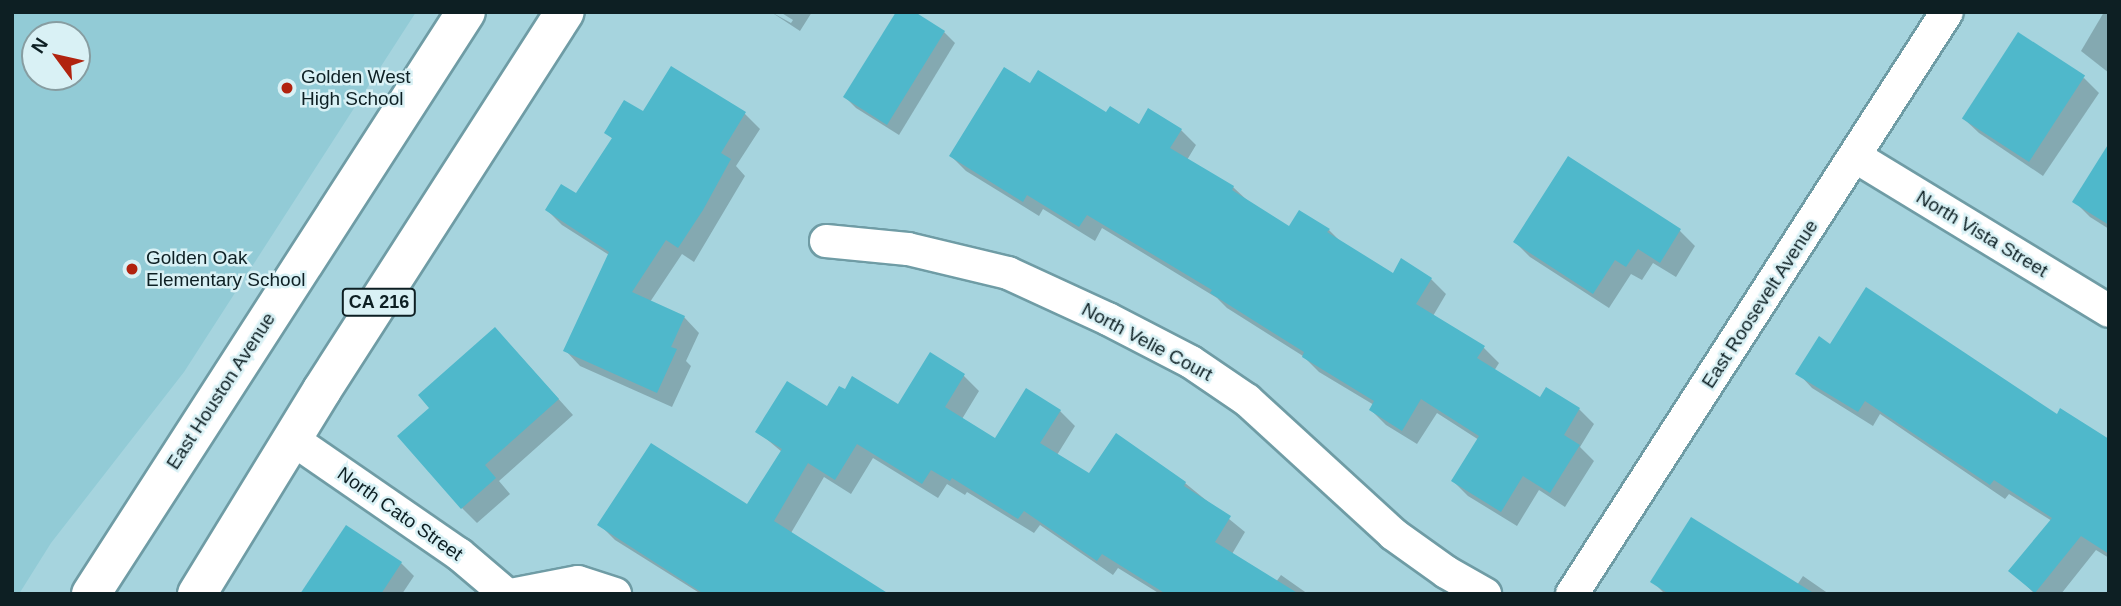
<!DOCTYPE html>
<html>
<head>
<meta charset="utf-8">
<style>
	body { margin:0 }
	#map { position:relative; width:2121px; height:606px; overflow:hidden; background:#a6d4de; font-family:Helvetica,sans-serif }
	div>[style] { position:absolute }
	.built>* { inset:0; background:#92cbd6 }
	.shadow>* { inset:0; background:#0003 }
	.building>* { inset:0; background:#4fb8cb; transform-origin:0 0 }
	.roads { filter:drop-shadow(2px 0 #6f9ca5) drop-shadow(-2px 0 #6f9ca5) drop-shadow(0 2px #6f9ca5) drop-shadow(0 -2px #6f9ca5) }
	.minor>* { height:32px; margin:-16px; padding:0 16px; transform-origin:16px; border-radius:16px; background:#fff }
	.primary>* { height:38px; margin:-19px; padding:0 19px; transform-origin:19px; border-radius:19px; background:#fff }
	.dots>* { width:19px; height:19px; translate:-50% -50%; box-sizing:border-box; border:4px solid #d9f1f5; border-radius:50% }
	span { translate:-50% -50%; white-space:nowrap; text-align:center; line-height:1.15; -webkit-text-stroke:5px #d9f1f5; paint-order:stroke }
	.shield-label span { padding:2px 5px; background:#d9f1f5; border:2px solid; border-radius:5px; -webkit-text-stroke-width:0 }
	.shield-label { font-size:18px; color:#0d1f23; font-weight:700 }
	.poi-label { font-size:19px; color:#0d1f23 }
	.left { translate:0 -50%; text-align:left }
	.street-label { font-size:19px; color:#0d1f23 }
	.frame { position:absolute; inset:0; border:14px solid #0d1f23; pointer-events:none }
	.north { position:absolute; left:21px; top:21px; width:70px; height:70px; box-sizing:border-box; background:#d9f1f5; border:2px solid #879da1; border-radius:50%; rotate:303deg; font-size:19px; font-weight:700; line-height:28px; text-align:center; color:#0d1f23 }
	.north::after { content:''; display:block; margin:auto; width:24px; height:32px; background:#b1230f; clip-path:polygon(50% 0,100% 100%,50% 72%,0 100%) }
</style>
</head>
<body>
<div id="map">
	<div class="built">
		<i style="clip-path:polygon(evenodd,12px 12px,416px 12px,184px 372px,51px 543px,19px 594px,12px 594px,12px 12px,35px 35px,77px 35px,77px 77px,35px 77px,35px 35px)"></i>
	</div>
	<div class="shadow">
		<i style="clip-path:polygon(771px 12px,791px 23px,793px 20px,780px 12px,812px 12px,800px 31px)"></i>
		<i style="clip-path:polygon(2104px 12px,2109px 12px,2109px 73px,2081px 51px)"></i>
		<i style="clip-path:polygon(944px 32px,955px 43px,899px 135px,856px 108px,845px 97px)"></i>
		<i style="clip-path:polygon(2084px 78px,2099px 93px,2043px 176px,1979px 133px,1963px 118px)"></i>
		<i style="clip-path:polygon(1030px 86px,1139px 126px,1181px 130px,1196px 145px,1187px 160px,1233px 187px,1250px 203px,1290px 228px,1329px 230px,1342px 243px,1393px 276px,1431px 279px,1446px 294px,1433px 316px,1484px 348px,1499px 363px,1494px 371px,1540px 399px,1547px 389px,1579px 409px,1594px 424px,1580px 447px,1594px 461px,1565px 507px,1539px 490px,1517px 526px,1468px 496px,1453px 481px,1479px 440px,1437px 413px,1417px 444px,1386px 425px,1371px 410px,1374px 405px,1319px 372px,1303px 356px,1227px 308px,1217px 298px,1102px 228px,1095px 241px,1043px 209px,1039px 216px,966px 171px,951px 156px)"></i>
		<i style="clip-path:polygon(744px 113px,760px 129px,736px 166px,745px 176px,694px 262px,682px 254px,650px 302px,684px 317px,699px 333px,686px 361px,691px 366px,672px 407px,580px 366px,565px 350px,609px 255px,562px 225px,547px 210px,576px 196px,613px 139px,606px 133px,644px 114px)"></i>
		<i style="clip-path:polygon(1568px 159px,1680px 231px,1695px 246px,1676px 277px,1653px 263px,1642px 280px,1631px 274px,1609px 308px,1530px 257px,1515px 242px)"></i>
		<i style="clip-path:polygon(2109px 169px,2109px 229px,2090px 217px,2075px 202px)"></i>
		<i style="clip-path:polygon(510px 345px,573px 415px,499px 481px,510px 494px,477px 523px,462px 508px,432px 408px)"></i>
		<i style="clip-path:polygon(1831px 346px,2057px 416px,2107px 440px,2109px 438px,2109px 558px,2096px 550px,2061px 594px,2035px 594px,2011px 571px,2052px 521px,2009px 494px,2005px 499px,1880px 414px,1873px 426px,1812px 388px,1798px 373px)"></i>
		<i style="clip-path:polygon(930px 355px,964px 376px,979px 391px,962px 419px,996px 440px,1060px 411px,1075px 426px,1057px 455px,1089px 475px,1185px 483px,1245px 532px,1232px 554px,1276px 582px,1281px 575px,1308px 594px,1160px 594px,1118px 568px,1113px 575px,1040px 525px,1034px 533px,967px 492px,965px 495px,947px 484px,938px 498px,873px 458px,851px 494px,824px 477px,791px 533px,887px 594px,701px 594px,615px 540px,600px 525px,748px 507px,782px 452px,757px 431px,828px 408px,898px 406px)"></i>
		<i style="clip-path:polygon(401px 563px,414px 576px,402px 594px,302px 594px)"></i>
		<i style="clip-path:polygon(1803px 576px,1829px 594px,1665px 594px,1653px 582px,1797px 585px)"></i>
	</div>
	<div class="building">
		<i style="clip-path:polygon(896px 12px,915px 12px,945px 31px,887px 125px,843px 97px)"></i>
		<i style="left:2018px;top:32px;width:80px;height:103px;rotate:33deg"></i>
		<i style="clip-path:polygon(671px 66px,746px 112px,721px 153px,731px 159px,703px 210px,678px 248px,666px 240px,632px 292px,685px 316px,671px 347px,677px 349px,657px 393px,563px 351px,609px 252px,545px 210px,561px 184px,576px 193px,612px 138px,604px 133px,624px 100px,643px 111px)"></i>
		<i style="clip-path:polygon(1004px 67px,1030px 83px,1038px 70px,1106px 112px,1110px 106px,1139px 124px,1148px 108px,1182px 129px,1170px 148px,1234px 186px,1232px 190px,1289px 226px,1299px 210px,1330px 229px,1327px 232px,1393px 273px,1401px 258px,1432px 278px,1416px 304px,1485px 346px,1477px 358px,1540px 397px,1546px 387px,1580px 408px,1564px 435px,1580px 445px,1550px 493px,1523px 476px,1501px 512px,1451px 481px,1479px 436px,1421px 399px,1402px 431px,1369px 410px,1374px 401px,1302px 357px,1304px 352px,1210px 293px,1212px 290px,1087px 215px,1079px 227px,1027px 195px,1023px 202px,949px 156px)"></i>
		<i style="clip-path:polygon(2109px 143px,2109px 225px,2072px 202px)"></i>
		<i style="clip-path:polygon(1568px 156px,1681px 229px,1660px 263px,1638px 249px,1626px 267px,1615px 260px,1593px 294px,1513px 242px)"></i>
		<i style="clip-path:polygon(1866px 287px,2057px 414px,2060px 408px,2109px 439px,2109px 554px,2081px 536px,2035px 593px,2008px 571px,2052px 518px,1994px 480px,1990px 485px,1865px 401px,1858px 412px,1795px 374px,1819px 336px,1830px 344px)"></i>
		<i style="clip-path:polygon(495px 327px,559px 399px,485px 465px,496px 478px,461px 509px,397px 436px,429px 408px,418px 395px)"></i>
		<i style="clip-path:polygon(930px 352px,965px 374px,945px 407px,995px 438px,1026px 388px,1061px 410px,1040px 443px,1089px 473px,1116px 433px,1186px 482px,1184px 486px,1231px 516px,1215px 542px,1299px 594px,1166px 594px,1102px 554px,1097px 561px,1024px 511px,1018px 519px,952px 478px,950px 481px,931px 470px,922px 484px,857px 444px,835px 480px,808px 463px,774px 521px,889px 594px,704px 594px,597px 525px,651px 443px,747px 504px,782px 449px,755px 432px,787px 381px,827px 406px,839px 386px,845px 389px,852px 376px,898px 404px)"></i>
		<i style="clip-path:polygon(1691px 517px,1815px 594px,1669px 594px,1650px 582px)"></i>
		<i style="clip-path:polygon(346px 525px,402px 562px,381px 594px,300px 594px)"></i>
	</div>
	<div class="roads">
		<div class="minor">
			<i style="left:1856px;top:157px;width:296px;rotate:31.3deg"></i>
			<i style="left:826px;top:241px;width:82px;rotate:5.6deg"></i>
			<i style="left:908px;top:249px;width:103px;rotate:13.5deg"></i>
			<i style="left:1008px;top:273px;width:110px;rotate:24.7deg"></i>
			<i style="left:1108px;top:319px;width:93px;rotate:27.4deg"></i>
			<i style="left:1191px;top:362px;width:68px;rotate:34.2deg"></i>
			<i style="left:1247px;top:400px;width:198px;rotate:42.5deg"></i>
			<i style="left:1393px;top:534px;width:65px;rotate:35.6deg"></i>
			<i style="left:1446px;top:572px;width:45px;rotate:29.4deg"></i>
			<i style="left:292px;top:439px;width:203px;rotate:34.6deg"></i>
			<i style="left:459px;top:554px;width:62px;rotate:40.4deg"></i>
			<i style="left:516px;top:594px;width:63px;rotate:-11deg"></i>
			<i style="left:578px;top:582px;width:39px;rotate:18deg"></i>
			<i style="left:1572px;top:594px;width:692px;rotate:-57.21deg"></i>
		</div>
		<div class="primary">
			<i style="left:91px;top:594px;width:692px;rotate:-57.21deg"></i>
			<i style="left:197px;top:594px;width:239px;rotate:-58.5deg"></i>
			<i style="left:322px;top:390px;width:449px;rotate:-57.3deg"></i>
		</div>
	</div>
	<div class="dots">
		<i style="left:287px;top:88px;background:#b1230f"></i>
		<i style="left:132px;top:269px;background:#b1230f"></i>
	</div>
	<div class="shield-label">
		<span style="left:379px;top:302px">CA 216</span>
	</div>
	<div class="poi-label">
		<span class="left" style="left:301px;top:88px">Golden West<br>High School</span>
		<span class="left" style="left:146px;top:269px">Golden Oak<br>Elementary School</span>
	</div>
	<div class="street-label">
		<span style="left:1982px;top:234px;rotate:31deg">North Vista Street</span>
		<span style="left:1760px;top:304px;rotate:-57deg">East Roosevelt Avenue</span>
		<span style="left:1147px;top:342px;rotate:28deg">North Velie Court</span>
		<span style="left:221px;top:391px;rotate:-57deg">East Houston Avenue</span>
		<span style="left:400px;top:514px;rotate:35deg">North Cato Street</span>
	</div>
	<div class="frame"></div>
	<div class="north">N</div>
</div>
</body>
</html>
